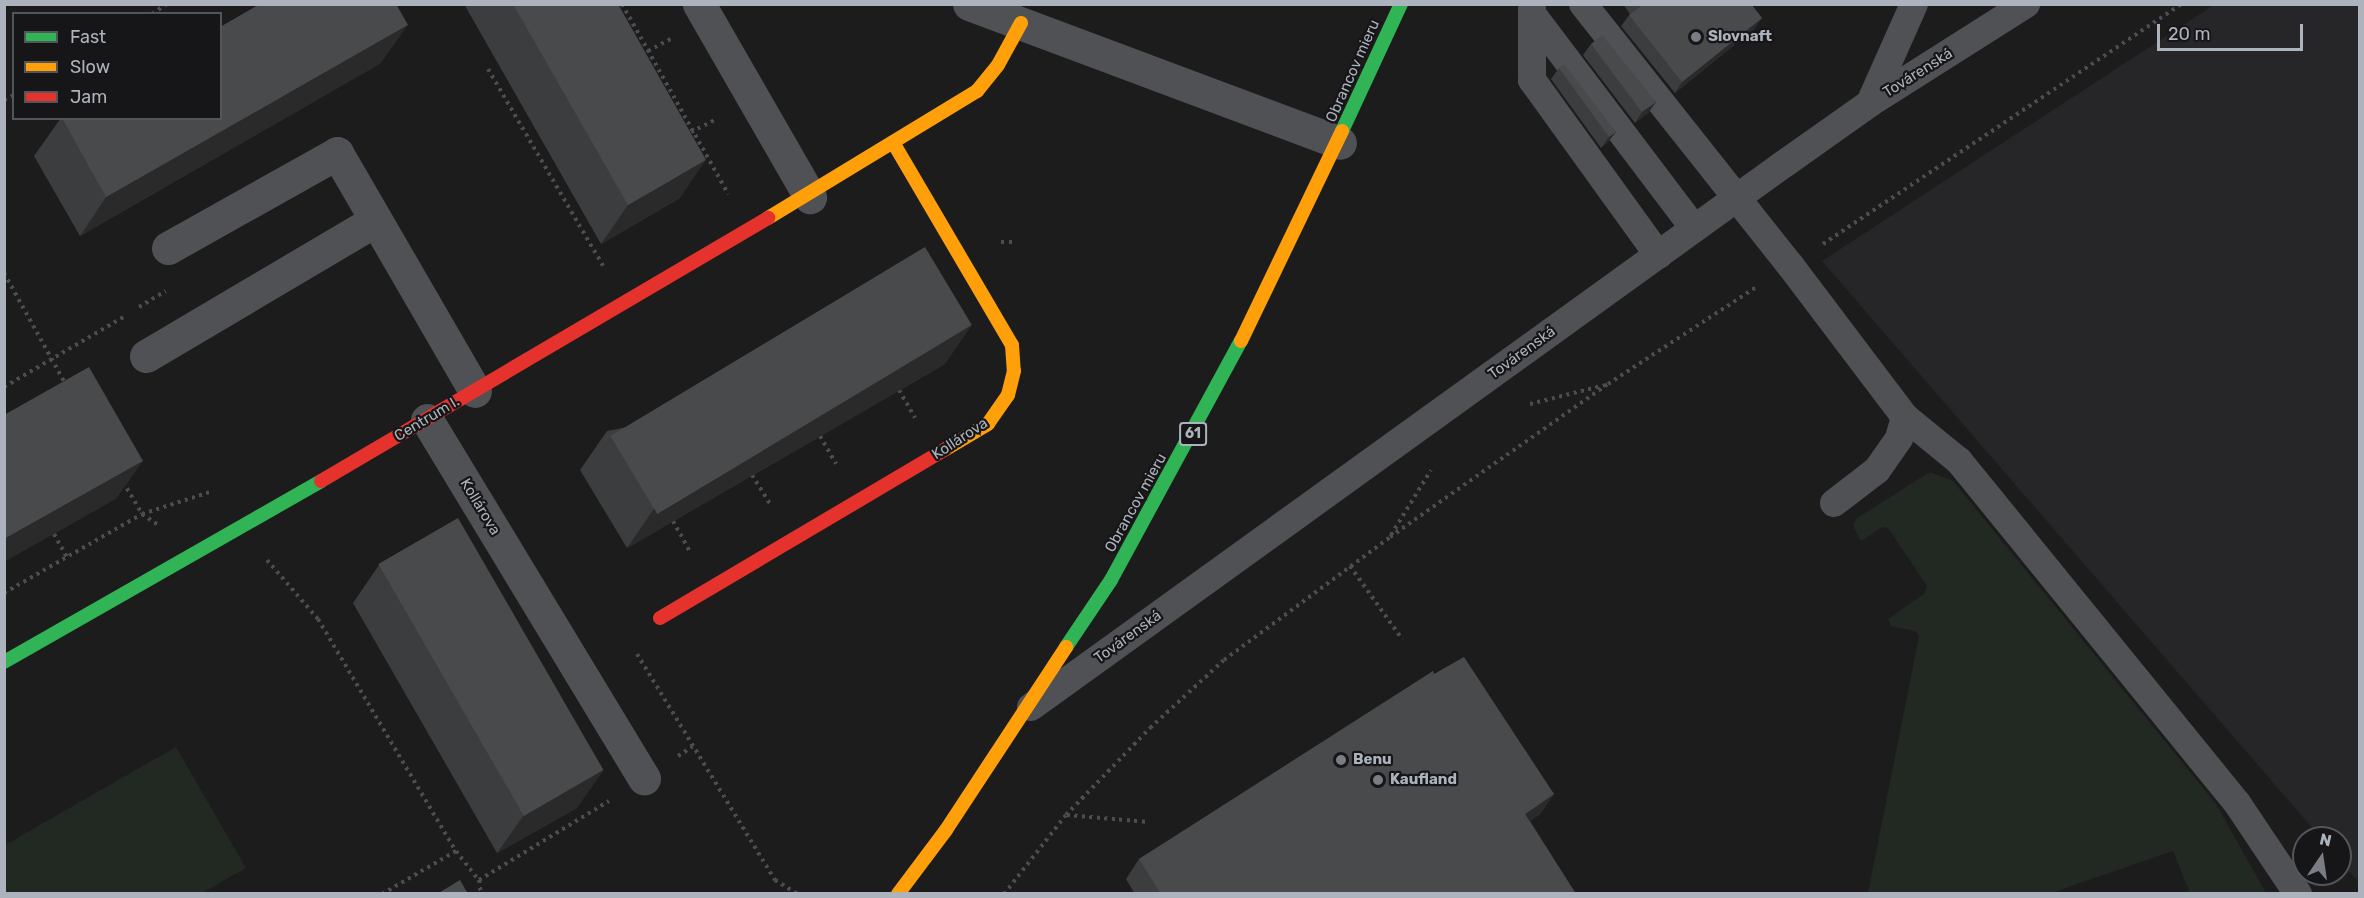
<!DOCTYPE html>
<html>
<head>
<meta charset="utf-8">
<style>
	body { margin:0 }
	#map { position:relative; width:2364px; height:898px; overflow:hidden; background:#1c1c1c; font-family:Rubik,sans-serif }
	div>[style] { position:absolute }
	.built>* { inset:0; background:#262628 }
	.green>* { inset:0; background:#212922 }
	.path>* { height:4px; margin-top:-2px; transform-origin:0; background:repeating-linear-gradient(90deg,#4c4d50 0 3px,transparent 0 7.5px) }
	.lane>* { height:28px; margin:-14px; padding:0 14px; transform-origin:14px; border-radius:14px; background:#505155 }
	.street>* { height:33px; margin:-16.5px; padding:0 16.5px; transform-origin:16.5px; border-radius:16.5px; background:#505155 }
	.fast>* { height:14px; margin:-7px; padding:0 7px; transform-origin:7px; border-radius:7px; background:#30b455 }
	.slow>* { height:14px; margin:-7px; padding:0 7px; transform-origin:7px; border-radius:7px; background:#ff9f0a }
	.jam>* { height:14px; margin:-7px; padding:0 7px; transform-origin:7px; border-radius:7px; background:#e5322d }
	.wall>* { inset:0; background:#3c3d3e }
	.shaded-wall>* { inset:0; background:#2a2a2a }
	.building>* { inset:0; background:#494a4b; transform-origin:0 0 }
	.dots>* { width:16px; height:16px; translate:-50% -50%; box-sizing:border-box; border:3px solid #161618; border-radius:50% }
	span { translate:-50% -50%; white-space:nowrap; text-align:center; line-height:1.15; -webkit-text-stroke:4.5px #161618; paint-order:stroke }
	.shield-label span { padding:2px 4px; background:#161618; border:2px solid; border-radius:4px; -webkit-text-stroke-width:0 }
	.shield-label { font-size:14px; color:#adb3bc; font-weight:700 }
	.poi-label { font-size:15px; color:#adb3bc; font-weight:700 }
	.left { translate:0 -50%; text-align:left }
	.street-label { font-size:15px; color:#adb3bc }
	.frame { position:absolute; inset:0; border:6px solid #adb3bc; pointer-events:none }
	.legend { position:absolute; left:12px; top:12px; width:210px; height:108px; box-sizing:border-box; background:#161618; border:2px solid #52555a; margin:0; padding:8px 10px; list-style:none; font-size:18px; color:#adb3bc }
	.legend li { display:flex; align-items:center; gap:12px; height:30px }
	.legend b { width:30px; border:2px solid #52555a }
	.north { position:absolute; left:2292px; top:826px; width:60px; height:60px; box-sizing:border-box; background:#161618; border:2px solid #52555a; border-radius:50%; rotate:13deg; font-size:16px; font-weight:700; line-height:24px; text-align:center; color:#adb3bc }
	.north::after { content:''; display:block; margin:auto; width:21px; height:27px; background:#7a7e84; clip-path:polygon(50% 0,100% 100%,50% 72%,0 100%) }
	.scale { position:absolute; left:2157px; top:24px; width:146px; height:27px; box-sizing:border-box; border:3px solid #adb3bc; border-top:0; padding-left:8px; font-size:18px; line-height:21px; white-space:nowrap; color:#adb3bc; -webkit-text-stroke:4px #161618; paint-order:stroke }
</style>
</head>
<body>
<div id="map">
	<div class="built">
		<i style="clip-path:polygon(2214px 5px,2359px 5px,2359px 883px,2340px 860px,2340px 838px,2321px 838px,1822px 261px)"></i>
	</div>
	<div class="green">
		<i style="clip-path:polygon(1930px 472px,1953px 481px,2216px 804px,2266px 893px,2190px 893px,2173px 851px,2051px 893px,1868px 893px,1919px 636px,1915px 631px,1891px 626px,1888px 619px,1924px 594px,1927px 586px,1888px 528px,1882px 527px,1861px 541px,1853px 526px,1857px 518px)"></i>
		<i style="clip-path:polygon(176px 747px,246px 868px,202px 893px,5px 893px,5px 845px)"></i>
	</div>
	<div class="path">
		<i style="left:622px;top:4px;width:218px;rotate:60.8deg"></i>
		<i style="left:152px;top:14px;width:18px;rotate:-34deg"></i>
		<i style="left:648px;top:51px;width:26px;rotate:-28deg"></i>
		<i style="left:488px;top:69px;width:228px;rotate:59.7deg"></i>
		<i style="left:4px;top:100px;width:11px;rotate:-27deg"></i>
		<i style="left:691px;top:132px;width:28px;rotate:-27deg"></i>
		<i style="left:1001px;top:242px;width:14px"></i>
		<i style="left:1823px;top:244px;width:432px;rotate:-33.8deg"></i>
		<i style="left:4px;top:273px;width:128px;rotate:61deg"></i>
		<i style="left:139px;top:307px;width:31px;rotate:-31deg"></i>
		<i style="left:4px;top:387px;width:140px;rotate:-30.4deg"></i>
		<i style="left:899px;top:390px;width:32px;rotate:60deg"></i>
		<i style="left:1530px;top:404px;width:77px;rotate:-14.2deg"></i>
		<i style="left:820px;top:436px;width:32px;rotate:60deg"></i>
		<i style="left:752px;top:475px;width:36px;rotate:58deg"></i>
		<i style="left:123px;top:482px;width:37px;rotate:59deg"></i>
		<i style="left:142px;top:514px;width:22px;rotate:34deg"></i>
		<i style="left:673px;top:521px;width:35px;rotate:61deg"></i>
		<i style="left:54px;top:534px;width:26px;rotate:61deg"></i>
		<i style="left:1391px;top:535px;width:76px;rotate:-58.4deg"></i>
		<i style="left:267px;top:560px;width:78px;rotate:49.2deg"></i>
		<i style="left:318px;top:619px;width:270px;rotate:59.3deg"></i>
		<i style="left:456px;top:851px;width:37px;rotate:52deg"></i>
		<i style="left:479px;top:880px;width:14px;rotate:82deg"></i>
		<i style="left:1350px;top:566px;width:90px;rotate:54.5deg"></i>
		<i style="left:4px;top:593px;width:159px;rotate:-29.8deg"></i>
		<i style="left:142px;top:514px;width:75px;rotate:-17.9deg"></i>
		<i style="left:637px;top:654px;width:265px;rotate:58.6deg"></i>
		<i style="left:775px;top:880px;width:26px;rotate:32deg"></i>
		<i style="left:678px;top:756px;width:17px;rotate:-33deg"></i>
		<i style="left:1067px;top:815px;width:82px;rotate:4.9deg"></i>
		<i style="left:479px;top:880px;width:152px;rotate:-31.3deg"></i>
		<i style="left:382px;top:894px;width:86px;rotate:-30.2deg"></i>
		<i style="left:1004px;top:894px;width:100px;rotate:-51.9deg"></i>
		<i style="left:1066px;top:815px;width:121px;rotate:-46deg"></i>
		<i style="left:1150px;top:728px;width:100px;rotate:-42.6deg"></i>
		<i style="left:1224px;top:660px;width:207px;rotate:-36.5deg"></i>
		<i style="left:1390px;top:537px;width:266px;rotate:-35.1deg"></i>
		<i style="left:1608px;top:384px;width:177px;rotate:-33.2deg"></i>
	</div>
	<div class="lane">
		<i style="left:1583px;top:4px;width:333px;rotate:51.6deg"></i>
		<i style="left:1790px;top:265px;width:191px;rotate:52.9deg"></i>
		<i style="left:1905px;top:417px;width:70px;rotate:39.2deg"></i>
		<i style="left:1959px;top:461px;width:441px;rotate:50.9deg"></i>
		<i style="left:2237px;top:803px;width:110px;rotate:56.2deg"></i>
		<i style="left:1532px;top:8px;width:6px;rotate:90deg"></i>
		<i style="left:1532px;top:14px;width:268px;rotate:52.9deg"></i>
		<i style="left:1532px;top:14px;width:66px;rotate:90deg"></i>
		<i style="left:1532px;top:80px;width:216px;rotate:54.2deg"></i>
		<i style="left:1870px;top:103px;width:108px;rotate:-66deg"></i>
		<i style="left:1834px;top:503px;width:54px;rotate:-37.5deg"></i>
		<i style="left:1877px;top:470px;width:39px;rotate:-55deg"></i>
		<i style="left:1899px;top:438px;width:22px;rotate:-74deg"></i>
		<i style="left:1031px;top:707px;width:928px;rotate:-35.8deg"></i>
		<i style="left:1784px;top:164px;width:105px;rotate:-35.3deg"></i>
		<i style="left:1870px;top:103px;width:185px;rotate:-32.4deg"></i>
	</div>
	<div class="street">
		<i style="left:699px;top:4px;width:223px;rotate:60.1deg"></i>
		<i style="left:969px;top:4px;width:396px;rotate:20.5deg"></i>
		<i style="left:168px;top:248px;width:194px;rotate:-29.3deg"></i>
		<i style="left:337px;top:153px;width:275px;rotate:59.9deg"></i>
		<i style="left:146px;top:356px;width:267px;rotate:-30.6deg"></i>
		<i style="left:427px;top:420px;width:419px;rotate:58.8deg"></i>
	</div>
	<div class="fast">
		<i style="left:1342px;top:131px;width:140px;rotate:-65.1deg"></i>
		<i style="left:1066px;top:647px;width:81px;rotate:-56.1deg"></i>
		<i style="left:1111px;top:580px;width:272px;rotate:-61.5deg"></i>
		<i style="left:4px;top:662px;width:365px;rotate:-29.7deg"></i>
	</div>
	<div class="slow">
		<i style="left:894px;top:144px;width:233px;rotate:59.6deg"></i>
		<i style="left:1012px;top:345px;width:26px;rotate:86deg"></i>
		<i style="left:1014px;top:371px;width:25px;rotate:104deg"></i>
		<i style="left:1008px;top:395px;width:35px;rotate:125deg"></i>
		<i style="left:988px;top:424px;width:49px;rotate:149.2deg"></i>
		<i style="left:768px;top:218px;width:245px;rotate:-31.3deg"></i>
		<i style="left:977px;top:91px;width:33px;rotate:-51deg"></i>
		<i style="left:998px;top:65px;width:48px;rotate:-61.3deg"></i>
		<i style="left:1241px;top:341px;width:233px;rotate:-64.3deg"></i>
		<i style="left:898px;top:894px;width:80px;rotate:-53.1deg"></i>
		<i style="left:946px;top:830px;width:219px;rotate:-56.7deg"></i>
	</div>
	<div class="jam">
		<i style="left:321px;top:481px;width:519px;rotate:-30.47deg"></i>
		<i style="left:660px;top:618px;width:332px;rotate:-30.6deg"></i>
	</div>
	<div class="wall">
		<i style="clip-path:polygon(464px 4px,618px 4px,680px 198px,601px 244px)"></i>
		<i style="clip-path:polygon(1623px 4px,1751px 4px,1762px 18px,1754px 29px,1675px 93px,1621px 26px,1630px 14px)"></i>
		<i style="clip-path:polygon(1591px 44px,1656px 102px,1648px 113px,1635px 123px,1583px 55px)"></i>
		<i style="clip-path:polygon(381px 63px,80px 236px,34px 156px,61px 118px,220px 118px)"></i>
		<i style="clip-path:polygon(1559px 68px,1616px 132px,1608px 142px,1601px 148px,1551px 79px)"></i>
		<i style="clip-path:polygon(945px 364px,627px 548px,580px 470px,607px 431px)"></i>
		<i style="clip-path:polygon(379px 565px,577px 808px,497px 853px,353px 603px)"></i>
		<i style="clip-path:polygon(1434px 674px,1554px 794px,1540px 814px,1530px 821px,1576px 894px,1135px 894px,1126px 879px,1139px 859px)"></i>
	</div>
	<div class="shaded-wall">
		<i style="clip-path:polygon(1762px 18px,1754px 29px,1675px 93px,1682px 82px)"></i>
		<i style="clip-path:polygon(408px 25px,381px 63px,80px 236px,106px 197px)"></i>
		<i style="clip-path:polygon(1656px 102px,1648px 113px,1635px 123px,1642px 112px)"></i>
		<i style="clip-path:polygon(1616px 132px,1608px 142px,1601px 148px,1609px 137px)"></i>
		<i style="clip-path:polygon(706px 160px,680px 198px,601px 244px,628px 205px)"></i>
		<i style="clip-path:polygon(972px 325px,945px 364px,627px 548px,653px 510px)"></i>
		<i style="clip-path:polygon(143px 461px,116px 499px,4px 562px,4px 539px)"></i>
		<i style="clip-path:polygon(604px 770px,577px 808px,497px 853px,524px 815px)"></i>
		<i style="clip-path:polygon(1554px 794px,1540px 814px,1511px 833px,1525px 814px)"></i>
	</div>
	<div class="building">
		<i style="clip-path:polygon(260px 4px,396px 4px,408px 25px,106px 197px,62px 118px,220px 118px,220px 27px)"></i>
		<i style="clip-path:polygon(513px 4px,618px 4px,706px 160px,628px 205px)"></i>
		<i style="clip-path:polygon(1639px 4px,1751px 4px,1762px 18px,1682px 82px,1629px 15px,1640px 7px)"></i>
		<i style="clip-path:polygon(1602px 35px,1656px 102px,1642px 112px,1591px 44px)"></i>
		<i style="clip-path:polygon(1564px 64px,1616px 132px,1609px 137px,1559px 68px)"></i>
		<i style="left:925px;top:247px;width:91px;height:367px;rotate:59deg"></i>
		<i style="clip-path:polygon(89px 367px,143px 461px,4px 539px,4px 415px)"></i>
		<i style="left:458px;top:518px;width:291px;height:92px;rotate:60deg"></i>
		<i style="clip-path:polygon(1464px 657px,1554px 794px,1525px 814px,1576px 894px,1161px 894px,1139px 859px,1433px 671px,1434px 674px)"></i>
		<i style="clip-path:polygon(460px 880px,468px 894px,437px 894px)"></i>
	</div>
	<div class="dots">
		<i style="left:1696px;top:37px;background:#7a7e84"></i>
		<i style="left:1341px;top:760px;background:#7a7e84"></i>
		<i style="left:1378px;top:780px;background:#7a7e84"></i>
	</div>
	<div class="shield-label">
		<span style="left:1193px;top:434px">61</span>
	</div>
	<div class="poi-label">
		<span class="left" style="left:1708px;top:37px">Slovnaft</span>
		<span class="left" style="left:1353px;top:760px">Benu</span>
		<span class="left" style="left:1390px;top:780px">Kaufland</span>
	</div>
	<div class="street-label">
		<span style="left:1353px;top:71px;rotate:-66deg">Obrancov mieru</span>
		<span style="left:1918px;top:73px;rotate:-32deg">Továrenská</span>
		<span style="left:1522px;top:353px;rotate:-36deg">Továrenská</span>
		<span style="left:427px;top:419px;rotate:-31deg">Centrum I.</span>
		<span style="left:960px;top:439px;rotate:-33deg">Kollárova</span>
		<span style="left:1136px;top:503px;rotate:-61deg">Obrancov mieru</span>
		<span style="left:480px;top:507px;rotate:59deg">Kollárova</span>
		<span style="left:1128px;top:637px;rotate:-36deg">Továrenská</span>
	</div>
	<div class="frame"></div>
	<ul class="legend">
	<li><b style="height:8px;background:#30b455"></b>Fast</li>
	<li><b style="height:8px;background:#ff9f0a"></b>Slow</li>
	<li><b style="height:8px;background:#e5322d"></b>Jam</li>
	</ul>
	<div class="north">N</div>
	<div class="scale">20 m</div>
</div>
</body>
</html>
